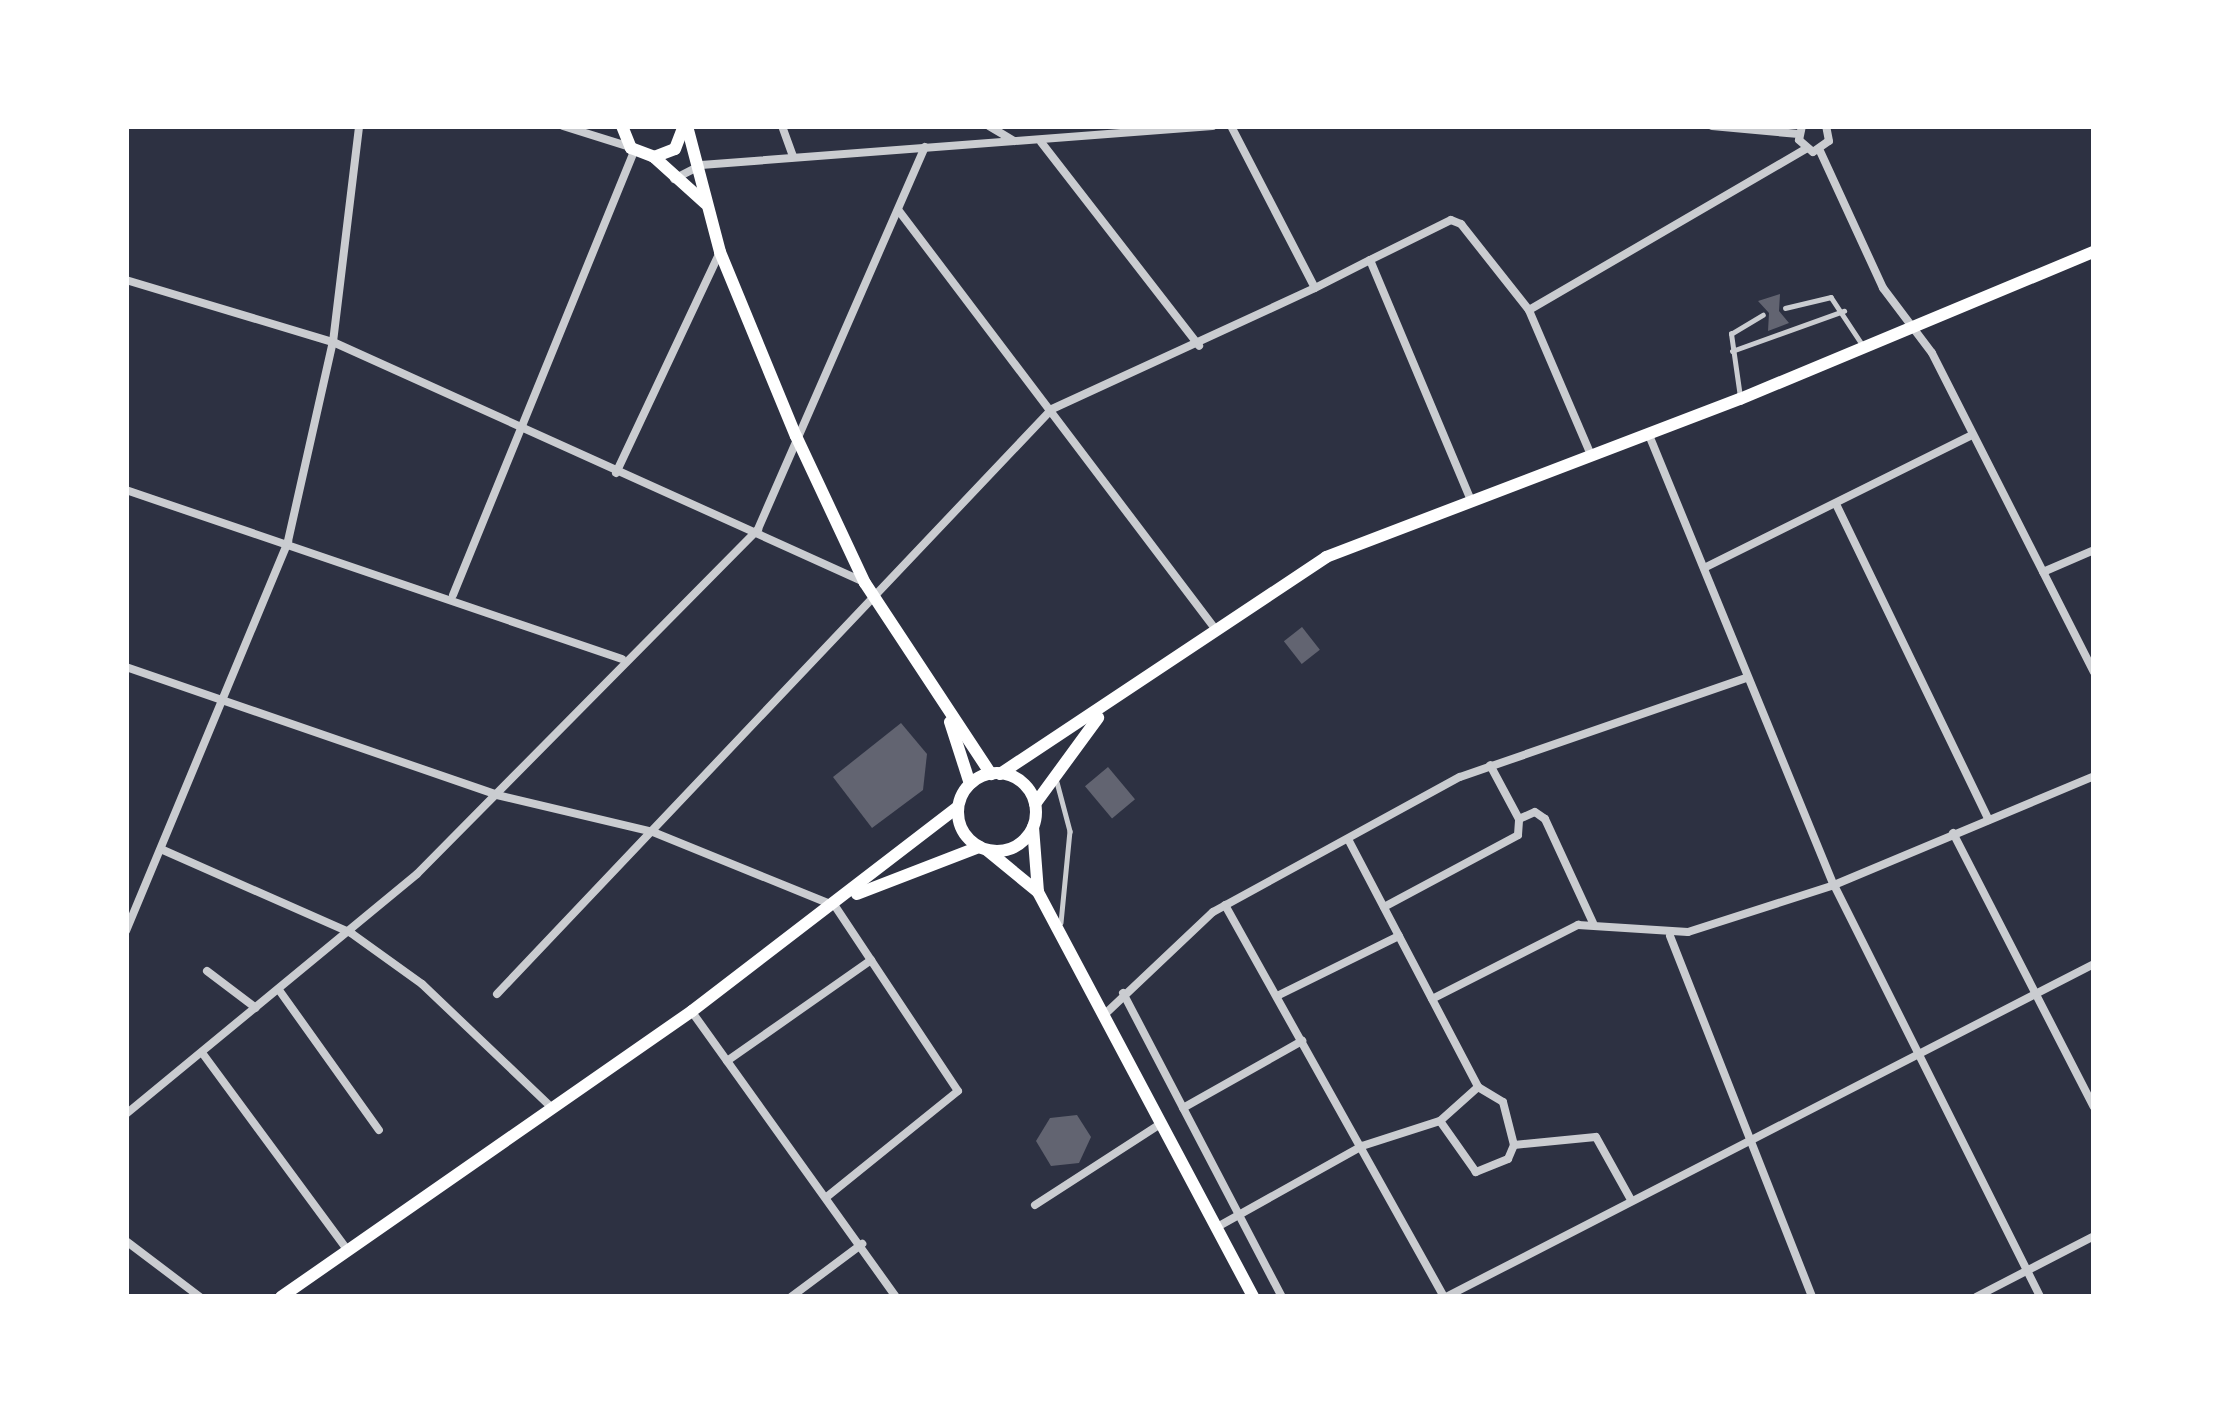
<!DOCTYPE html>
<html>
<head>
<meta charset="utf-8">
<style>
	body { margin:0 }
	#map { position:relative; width:2220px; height:1423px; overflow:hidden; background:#2d3142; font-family:"Nunito Sans",sans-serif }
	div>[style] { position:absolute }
	.building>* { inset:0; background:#626471; transform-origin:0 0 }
	.service>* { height:4.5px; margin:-2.25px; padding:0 2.25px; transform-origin:2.25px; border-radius:2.25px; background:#caccd0 }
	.minor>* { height:8px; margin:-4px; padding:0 4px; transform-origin:4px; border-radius:4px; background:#caccd0 }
	.secondary>* { height:12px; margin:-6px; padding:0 6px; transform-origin:6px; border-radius:6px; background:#fff }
	.primary>* { height:12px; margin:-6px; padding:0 6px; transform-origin:6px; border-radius:6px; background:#fff }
	.primary>.ring { margin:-6px; padding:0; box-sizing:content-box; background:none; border:12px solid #fff; border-radius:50% }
	span { translate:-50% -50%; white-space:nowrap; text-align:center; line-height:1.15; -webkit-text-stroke:10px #fff; paint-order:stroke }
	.frame { position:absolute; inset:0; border:129px solid #fff; pointer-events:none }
</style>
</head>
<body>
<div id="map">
	<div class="building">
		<i style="clip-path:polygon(1780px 294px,1779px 311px,1789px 323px,1768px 331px,1769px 313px,1758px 301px)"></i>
		<i style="left:1302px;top:627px;width:29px;height:23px;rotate:52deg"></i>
		<i style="clip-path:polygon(901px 723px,927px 754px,923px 790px,872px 828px,833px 777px)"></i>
		<i style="left:1108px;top:767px;width:42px;height:30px;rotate:50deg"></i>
		<i style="clip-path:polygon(1077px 1115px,1091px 1137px,1079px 1163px,1051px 1166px,1036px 1141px,1050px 1118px)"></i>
	</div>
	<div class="service">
		<i style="left:1785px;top:308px;width:47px;rotate:-13.4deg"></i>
		<i style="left:1831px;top:297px;width:56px;rotate:56.6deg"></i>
		<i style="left:1732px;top:351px;width:119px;rotate:-19.7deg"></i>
		<i style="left:1740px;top:397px;width:64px;rotate:-98.1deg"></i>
		<i style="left:1731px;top:334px;width:37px;rotate:-31deg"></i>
		<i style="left:1057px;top:782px;width:51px;rotate:75.1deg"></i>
		<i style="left:1070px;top:831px;width:92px;rotate:95.6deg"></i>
	</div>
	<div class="minor">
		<i style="left:563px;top:126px;width:70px;rotate:17.4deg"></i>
		<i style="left:782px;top:126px;width:33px;rotate:70deg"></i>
		<i style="left:989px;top:126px;width:29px;rotate:31deg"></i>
		<i style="left:1231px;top:126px;width:182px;rotate:62.6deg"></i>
		<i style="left:1315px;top:288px;width:62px;rotate:-27deg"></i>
		<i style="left:1712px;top:126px;width:87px;rotate:5.3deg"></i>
		<i style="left:1802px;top:126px;width:14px;rotate:102deg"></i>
		<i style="left:1799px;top:140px;width:18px;rotate:41deg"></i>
		<i style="left:1813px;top:152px;width:19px;rotate:-35deg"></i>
		<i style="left:1829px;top:141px;width:15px;rotate:-101deg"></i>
		<i style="left:1041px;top:142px;width:258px;rotate:52.2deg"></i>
		<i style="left:1820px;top:151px;width:151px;rotate:65.3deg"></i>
		<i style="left:1883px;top:288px;width:81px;rotate:53deg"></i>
		<i style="left:1932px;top:353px;width:358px;rotate:63.1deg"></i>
		<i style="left:674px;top:179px;width:30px;rotate:-27deg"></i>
		<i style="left:701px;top:165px;width:513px;rotate:-4.36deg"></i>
		<i style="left:899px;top:211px;width:520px;rotate:52.89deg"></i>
		<i style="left:126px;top:280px;width:216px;rotate:16.7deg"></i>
		<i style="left:333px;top:342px;width:580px;rotate:24.31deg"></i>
		<i style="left:1649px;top:435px;width:487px;rotate:67.7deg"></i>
		<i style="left:1834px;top:885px;width:461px;rotate:63.4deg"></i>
		<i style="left:1591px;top:455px;width:158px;rotate:-113.2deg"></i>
		<i style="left:1529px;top:310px;width:320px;rotate:-30.2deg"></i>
		<i style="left:616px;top:473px;width:244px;rotate:-64.8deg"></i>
		<i style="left:126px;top:490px;width:524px;rotate:18.82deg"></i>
		<i style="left:1470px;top:498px;width:258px;rotate:-112.8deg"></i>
		<i style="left:1370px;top:260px;width:90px;rotate:-26.3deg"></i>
		<i style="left:1451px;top:220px;width:11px;rotate:22deg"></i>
		<i style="left:1461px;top:224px;width:110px;rotate:51.7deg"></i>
		<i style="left:1836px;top:504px;width:351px;rotate:64.2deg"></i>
		<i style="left:1704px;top:568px;width:299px;rotate:-26.4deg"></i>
		<i style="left:2043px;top:572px;width:56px;rotate:-23.3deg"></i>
		<i style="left:453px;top:595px;width:479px;rotate:-67.8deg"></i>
		<i style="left:126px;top:667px;width:392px;rotate:19deg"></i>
		<i style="left:497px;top:795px;width:160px;rotate:13.3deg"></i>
		<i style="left:653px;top:832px;width:196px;rotate:22.1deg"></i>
		<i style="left:835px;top:906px;width:222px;rotate:56.4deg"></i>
		<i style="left:958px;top:1091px;width:167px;rotate:141.1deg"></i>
		<i style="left:1519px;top:819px;width:17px;rotate:-24deg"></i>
		<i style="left:1535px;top:812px;width:12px;rotate:35deg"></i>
		<i style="left:1545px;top:819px;width:115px;rotate:65.2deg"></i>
		<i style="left:1953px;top:833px;width:308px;rotate:62.8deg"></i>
		<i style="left:1348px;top:839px;width:280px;rotate:62.3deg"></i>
		<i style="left:1478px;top:1087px;width:29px;rotate:31deg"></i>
		<i style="left:1503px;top:1102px;width:44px;rotate:75.7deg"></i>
		<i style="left:1514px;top:1145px;width:15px;rotate:113deg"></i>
		<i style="left:1508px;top:1159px;width:35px;rotate:158deg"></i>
		<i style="left:1476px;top:1172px;width:62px;rotate:-125.2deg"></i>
		<i style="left:163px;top:850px;width:206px;rotate:23.8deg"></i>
		<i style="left:351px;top:933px;width:87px;rotate:35.7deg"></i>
		<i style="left:422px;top:984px;width:177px;rotate:43.6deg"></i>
		<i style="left:1225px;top:905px;width:449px;rotate:60.8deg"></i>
		<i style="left:1384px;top:907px;width:152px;rotate:-28.2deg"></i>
		<i style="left:1518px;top:835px;width:16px;rotate:-86deg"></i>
		<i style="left:1519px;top:819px;width:61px;rotate:-118.2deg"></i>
		<i style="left:126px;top:931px;width:422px;rotate:-67.4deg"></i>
		<i style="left:288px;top:541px;width:204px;rotate:-77.3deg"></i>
		<i style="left:333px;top:342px;width:218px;rotate:-83.1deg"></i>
		<i style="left:1670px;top:936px;width:388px;rotate:68.5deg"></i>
		<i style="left:207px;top:971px;width:61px;rotate:37.1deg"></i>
		<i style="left:279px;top:990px;width:172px;rotate:54.5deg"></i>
		<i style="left:1123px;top:993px;width:343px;rotate:62.4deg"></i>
		<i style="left:497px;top:994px;width:806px;rotate:-46.51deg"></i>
		<i style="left:1052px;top:409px;width:289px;rotate:-24.7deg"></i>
		<i style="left:1277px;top:996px;width:136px;rotate:-26.2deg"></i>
		<i style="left:1432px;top:999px;width:164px;rotate:-26.9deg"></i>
		<i style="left:1578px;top:925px;width:110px;rotate:3.6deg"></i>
		<i style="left:1688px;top:932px;width:153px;rotate:-17.8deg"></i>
		<i style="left:1834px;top:885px;width:282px;rotate:-22.7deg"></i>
		<i style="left:692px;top:1012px;width:350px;rotate:54.4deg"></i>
		<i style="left:1104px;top:1015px;width:150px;rotate:-43.4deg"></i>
		<i style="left:1213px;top:912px;width:281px;rotate:-28.7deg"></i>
		<i style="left:1460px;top:777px;width:303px;rotate:-19.1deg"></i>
		<i style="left:203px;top:1054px;width:242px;rotate:53.6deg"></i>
		<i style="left:727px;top:1061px;width:176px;rotate:-35deg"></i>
		<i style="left:1183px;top:1108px;width:137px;rotate:-29.4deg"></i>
		<i style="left:126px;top:1114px;width:377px;rotate:-39.5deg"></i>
		<i style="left:417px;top:874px;width:485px;rotate:-45.3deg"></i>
		<i style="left:758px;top:529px;width:417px;rotate:-66.4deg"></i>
		<i style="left:1514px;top:1145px;width:82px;rotate:-5.6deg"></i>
		<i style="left:1596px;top:1137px;width:70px;rotate:60.9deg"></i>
		<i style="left:1035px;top:1205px;width:149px;rotate:-32.9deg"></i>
		<i style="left:1219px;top:1226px;width:164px;rotate:-29.2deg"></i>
		<i style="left:1362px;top:1146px;width:82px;rotate:-17.8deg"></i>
		<i style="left:1440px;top:1121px;width:51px;rotate:-41.8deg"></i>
		<i style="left:126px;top:1241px;width:93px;rotate:37.1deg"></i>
		<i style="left:791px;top:1297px;width:89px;rotate:-36.7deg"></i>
		<i style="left:1446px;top:1297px;width:729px;rotate:-27.2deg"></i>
		<i style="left:1976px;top:1297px;width:133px;rotate:-27.3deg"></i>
	</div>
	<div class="secondary">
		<i style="left:622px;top:126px;width:24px;rotate:68deg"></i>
		<i style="left:631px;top:148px;width:25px;rotate:21deg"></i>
		<i style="left:654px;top:157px;width:22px;rotate:-21deg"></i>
		<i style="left:675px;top:149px;width:25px;rotate:-69deg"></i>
		<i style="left:687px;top:126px;width:130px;rotate:75.3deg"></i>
		<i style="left:720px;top:252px;width:199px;rotate:67.6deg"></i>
		<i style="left:796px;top:436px;width:162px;rotate:64.9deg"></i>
		<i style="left:865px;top:583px;width:229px;rotate:56.6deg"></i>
		<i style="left:654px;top:157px;width:69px;rotate:42deg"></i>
		<i style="left:950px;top:722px;width:65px;rotate:72.1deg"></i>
		<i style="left:1033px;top:827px;width:65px;rotate:85.6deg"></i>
		<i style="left:987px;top:850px;width:66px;rotate:39.5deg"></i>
		<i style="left:1038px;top:892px;width:459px;rotate:62deg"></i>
	</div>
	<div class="primary">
		<i class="ring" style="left:958px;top:773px;width:66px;height:66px"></i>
		<i style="left:1000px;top:774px;width:392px;rotate:-33.6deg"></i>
		<i style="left:1326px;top:557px;width:443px;rotate:-20.9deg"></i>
		<i style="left:1740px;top:399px;width:383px;rotate:-22.6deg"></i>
		<i style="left:1035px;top:804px;width:107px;rotate:-53.8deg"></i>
		<i style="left:857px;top:894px;width:131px;rotate:-21.1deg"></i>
		<i style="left:281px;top:1297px;width:501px;rotate:-34.83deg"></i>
		<i style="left:692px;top:1011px;width:335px;rotate:-37.5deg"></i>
	</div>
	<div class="frame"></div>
</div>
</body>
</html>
